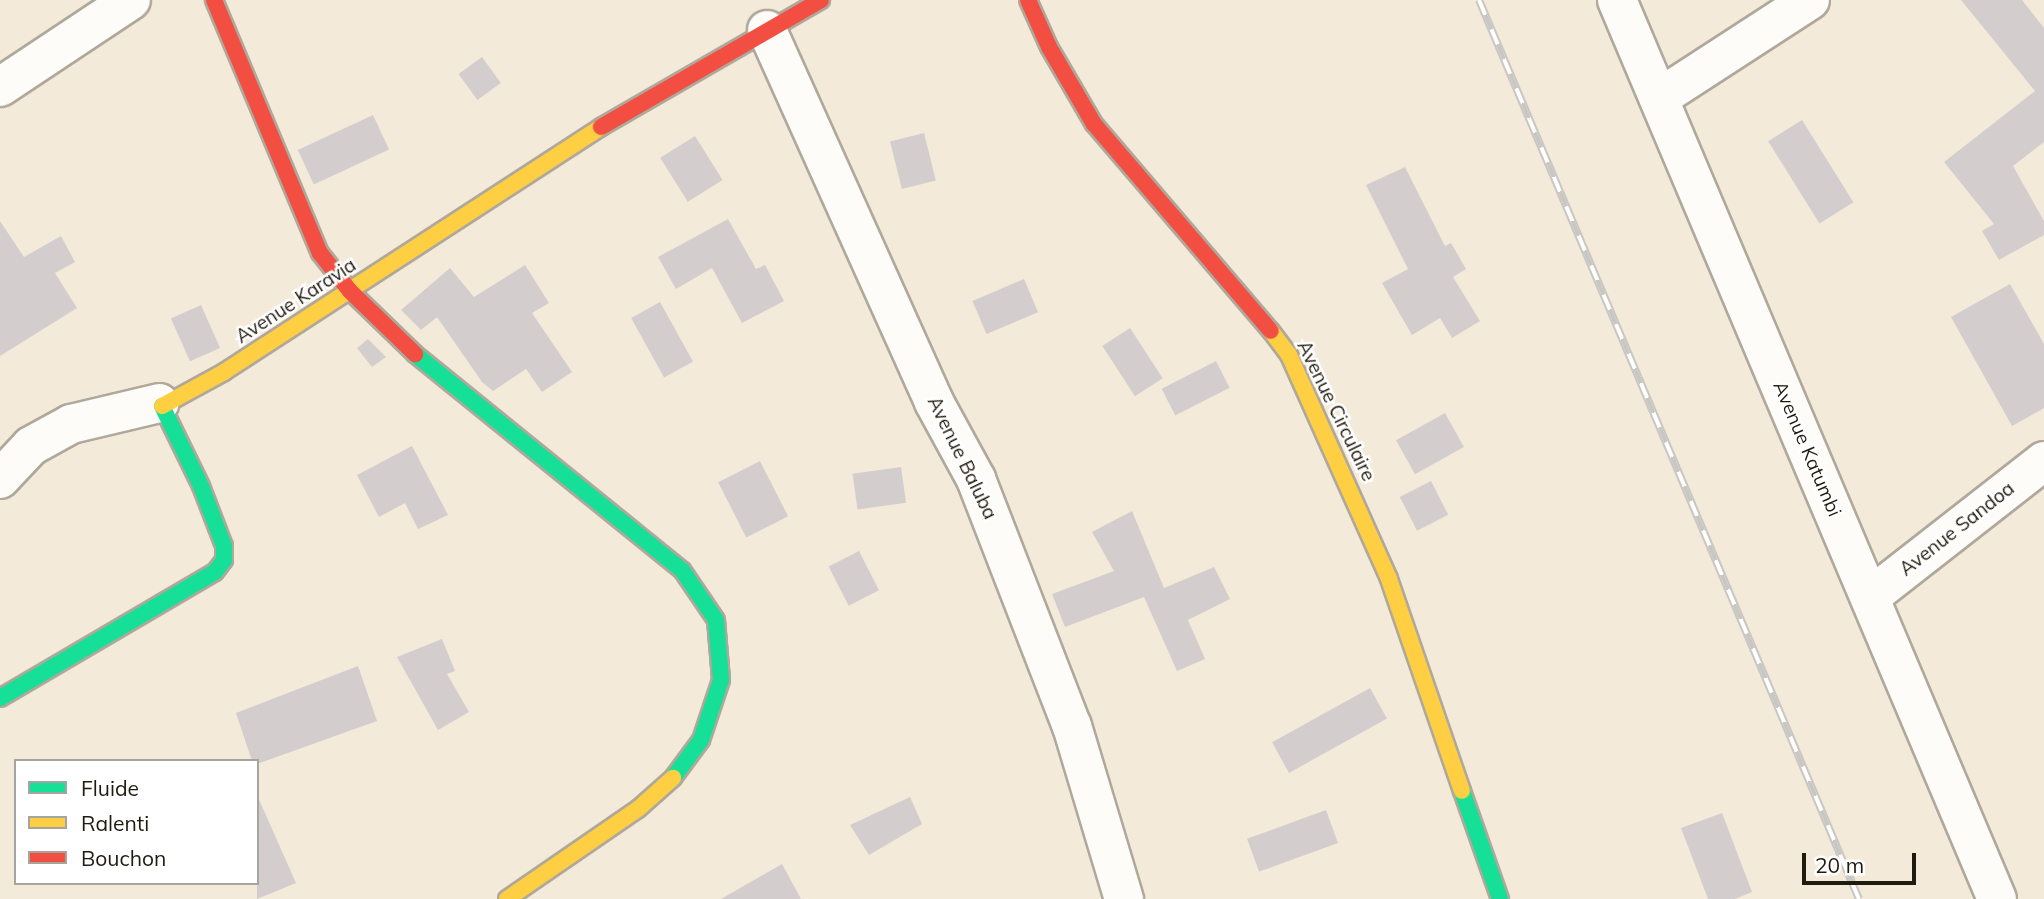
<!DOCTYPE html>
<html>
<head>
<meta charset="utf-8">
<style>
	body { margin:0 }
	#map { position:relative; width:2044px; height:899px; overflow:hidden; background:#f3ead9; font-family:Mulish,sans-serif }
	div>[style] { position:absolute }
	.building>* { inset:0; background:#d3cecd; transform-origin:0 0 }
	.roads { filter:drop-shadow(2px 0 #afa89b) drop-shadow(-2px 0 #afa89b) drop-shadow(0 2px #afa89b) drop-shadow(0 -2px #afa89b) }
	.street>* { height:38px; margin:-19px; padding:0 19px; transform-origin:19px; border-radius:19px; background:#fdfcf9 }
	.fast>* { height:16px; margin:-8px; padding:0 8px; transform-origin:8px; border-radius:8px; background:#16e098 }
	.slow>* { height:16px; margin:-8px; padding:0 8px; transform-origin:8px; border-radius:8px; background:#ffcf43 }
	.jam>* { height:16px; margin:-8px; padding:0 8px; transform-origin:8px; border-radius:8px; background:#f24e42 }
	.rail>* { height:8px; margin-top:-4px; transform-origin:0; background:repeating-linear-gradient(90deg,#fff 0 16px,#c9c7c3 0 32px); box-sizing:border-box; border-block:2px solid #c9c7c3 }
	span { translate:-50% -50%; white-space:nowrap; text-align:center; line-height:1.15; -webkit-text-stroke:5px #fff; paint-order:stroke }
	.street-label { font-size:19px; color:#201b0f }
	.legend { position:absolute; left:14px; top:759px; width:245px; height:126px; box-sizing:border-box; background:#fff; border:2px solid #a6a49f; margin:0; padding:9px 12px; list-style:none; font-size:21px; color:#201b0f }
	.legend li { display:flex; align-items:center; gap:14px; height:35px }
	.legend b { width:35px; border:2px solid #a6a49f }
	.scale { position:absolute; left:1802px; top:853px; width:114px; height:32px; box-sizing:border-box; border:4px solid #201b0f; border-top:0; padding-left:9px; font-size:21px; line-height:24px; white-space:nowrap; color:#201b0f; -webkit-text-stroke:5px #fff; paint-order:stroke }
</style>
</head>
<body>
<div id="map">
	<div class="building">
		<i style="clip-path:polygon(1961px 0,2022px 0,2044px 28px,2044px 142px,2013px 166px,2044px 221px,2044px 235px,1999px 260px,1982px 231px,1994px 224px,1944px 162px,2035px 91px)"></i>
		<i style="left:482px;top:57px;width:32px;height:29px;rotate:54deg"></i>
		<i style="left:373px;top:115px;width:38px;height:83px;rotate:65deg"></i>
		<i style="left:1802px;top:120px;width:97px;height:40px;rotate:58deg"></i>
		<i style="left:924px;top:133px;width:49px;height:35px;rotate:76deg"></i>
		<i style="left:695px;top:136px;width:52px;height:41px;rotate:58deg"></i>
		<i style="clip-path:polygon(1405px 167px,1445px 246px,1451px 243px,1466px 269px,1453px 277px,1480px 321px,1452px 338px,1440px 318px,1412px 335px,1382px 283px,1408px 269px,1366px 185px)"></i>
		<i style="clip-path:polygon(728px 219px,756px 269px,765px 265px,784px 301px,742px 323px,712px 268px,676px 289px,658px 257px)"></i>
		<i style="clip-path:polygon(0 221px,24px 257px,61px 236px,75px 262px,55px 273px,77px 308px,0 356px)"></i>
		<i style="clip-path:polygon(525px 265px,549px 303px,532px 313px,572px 372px,542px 392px,526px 369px,493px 391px,482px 382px,437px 317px,421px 330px,401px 310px,450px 268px,474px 297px)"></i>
		<i style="left:1024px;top:279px;width:36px;height:56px;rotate:67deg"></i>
		<i style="clip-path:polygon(2010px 284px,2044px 344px,2044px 408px,2012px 426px,1951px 317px)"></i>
		<i style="left:660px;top:302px;width:68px;height:33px;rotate:61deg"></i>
		<i style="left:201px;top:305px;width:47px;height:33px;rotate:66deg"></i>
		<i style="left:1130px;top:328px;width:60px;height:33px;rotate:57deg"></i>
		<i style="clip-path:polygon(368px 339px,386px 357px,372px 367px,357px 348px)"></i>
		<i style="left:1216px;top:361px;width:30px;height:61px;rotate:63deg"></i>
		<i style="left:1445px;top:413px;width:39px;height:56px;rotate:61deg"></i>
		<i style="clip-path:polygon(412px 446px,448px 515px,418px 529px,405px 503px,379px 517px,357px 475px)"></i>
		<i style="left:760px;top:461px;width:62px;height:47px;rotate:63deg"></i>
		<i style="left:901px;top:467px;width:36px;height:49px;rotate:82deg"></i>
		<i style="left:1431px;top:481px;width:38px;height:35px;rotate:63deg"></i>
		<i style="clip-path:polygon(1132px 511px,1164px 588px,1214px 567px,1230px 599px,1188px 620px,1205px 659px,1177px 671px,1144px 597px,1065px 627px,1052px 594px,1114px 571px,1092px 532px)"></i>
		<i style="left:859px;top:551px;width:44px;height:34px;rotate:63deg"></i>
		<i style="clip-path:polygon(442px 639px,455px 671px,447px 674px,469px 712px,438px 730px,397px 657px)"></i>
		<i style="clip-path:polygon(358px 666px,377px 721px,257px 764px,252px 761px,236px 713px)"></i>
		<i style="left:1370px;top:688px;width:35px;height:112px;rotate:61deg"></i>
		<i style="clip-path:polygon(257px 795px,296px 883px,257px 899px)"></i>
		<i style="clip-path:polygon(910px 797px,922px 824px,869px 855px,850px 825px)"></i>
		<i style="left:1326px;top:810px;width:35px;height:84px;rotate:70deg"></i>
		<i style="clip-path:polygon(1722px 813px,1752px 892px,1735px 899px,1708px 899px,1681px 828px)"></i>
		<i style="clip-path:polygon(782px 864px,801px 899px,721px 899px)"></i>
	</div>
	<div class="roads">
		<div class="street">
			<i style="left:1617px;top:0;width:976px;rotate:67.09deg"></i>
			<i style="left:767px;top:30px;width:408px;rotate:65.8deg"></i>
			<i style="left:934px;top:402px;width:88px;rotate:61.4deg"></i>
			<i style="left:976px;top:479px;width:265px;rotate:68.8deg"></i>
			<i style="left:1072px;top:726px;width:181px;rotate:73.3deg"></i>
			<i style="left:0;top:87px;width:157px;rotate:-33.6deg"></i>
			<i style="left:1659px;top:98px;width:180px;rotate:-33deg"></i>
			<i style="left:0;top:479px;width:45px;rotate:-46.8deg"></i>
			<i style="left:31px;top:446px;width:46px;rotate:-28.8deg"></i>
			<i style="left:71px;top:424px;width:91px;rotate:-13.3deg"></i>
			<i style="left:1870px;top:597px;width:221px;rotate:-38deg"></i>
		</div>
		<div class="fast">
			<i style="left:415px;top:354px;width:343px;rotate:39deg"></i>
			<i style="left:682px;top:570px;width:60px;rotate:55.8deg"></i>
			<i style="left:716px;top:620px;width:60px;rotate:85.2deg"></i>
			<i style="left:721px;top:680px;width:63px;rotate:108.4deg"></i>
			<i style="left:701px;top:740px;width:47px;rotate:126.4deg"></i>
			<i style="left:0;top:698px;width:249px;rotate:-30.4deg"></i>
			<i style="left:215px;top:572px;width:15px;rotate:-53deg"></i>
			<i style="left:224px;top:560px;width:14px;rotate:-90deg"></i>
			<i style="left:224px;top:546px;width:64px;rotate:-111deg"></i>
			<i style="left:201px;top:486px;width:89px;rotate:-116deg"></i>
			<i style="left:1462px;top:791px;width:114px;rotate:70.6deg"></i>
		</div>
		<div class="slow">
			<i style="left:1271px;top:331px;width:30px;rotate:53deg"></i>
			<i style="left:1289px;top:355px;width:245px;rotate:65.9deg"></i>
			<i style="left:1389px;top:579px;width:224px;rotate:71deg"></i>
			<i style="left:162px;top:406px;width:71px;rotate:-28.7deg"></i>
			<i style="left:224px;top:372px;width:450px;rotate:-33deg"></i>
			<i style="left:507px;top:899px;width:159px;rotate:-34.5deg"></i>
			<i style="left:638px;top:809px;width:47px;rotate:-41.5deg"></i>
		</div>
		<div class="jam">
			<i style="left:214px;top:0;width:274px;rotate:67.3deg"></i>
			<i style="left:320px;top:253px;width:48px;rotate:51.7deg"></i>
			<i style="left:350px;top:291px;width:91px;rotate:44.1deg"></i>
			<i style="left:1028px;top:0;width:51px;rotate:65.9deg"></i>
			<i style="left:1049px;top:47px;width:89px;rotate:59.7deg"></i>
			<i style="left:1094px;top:124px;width:272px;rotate:49.5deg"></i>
			<i style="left:601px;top:127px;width:254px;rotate:-30deg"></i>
		</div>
	</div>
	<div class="rail">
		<i style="left:1479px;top:0;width:976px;rotate:67.09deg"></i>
	</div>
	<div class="street-label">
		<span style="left:296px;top:301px;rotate:-33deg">Avenue Karavia</span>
		<span style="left:1336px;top:411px;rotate:64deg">Avenue Circulaire</span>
		<span style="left:1807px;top:449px;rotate:67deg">Avenue Katumbi</span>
		<span style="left:962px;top:458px;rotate:64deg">Avenue Baluba</span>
		<span style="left:1957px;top:529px;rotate:-38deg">Avenue Sandoa</span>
	</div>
	<ul class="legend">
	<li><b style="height:9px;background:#16e098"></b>Fluide</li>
	<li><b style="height:9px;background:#ffcf43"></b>Ralenti</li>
	<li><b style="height:9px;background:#f24e42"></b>Bouchon</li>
	</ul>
	<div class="scale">20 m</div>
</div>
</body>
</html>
